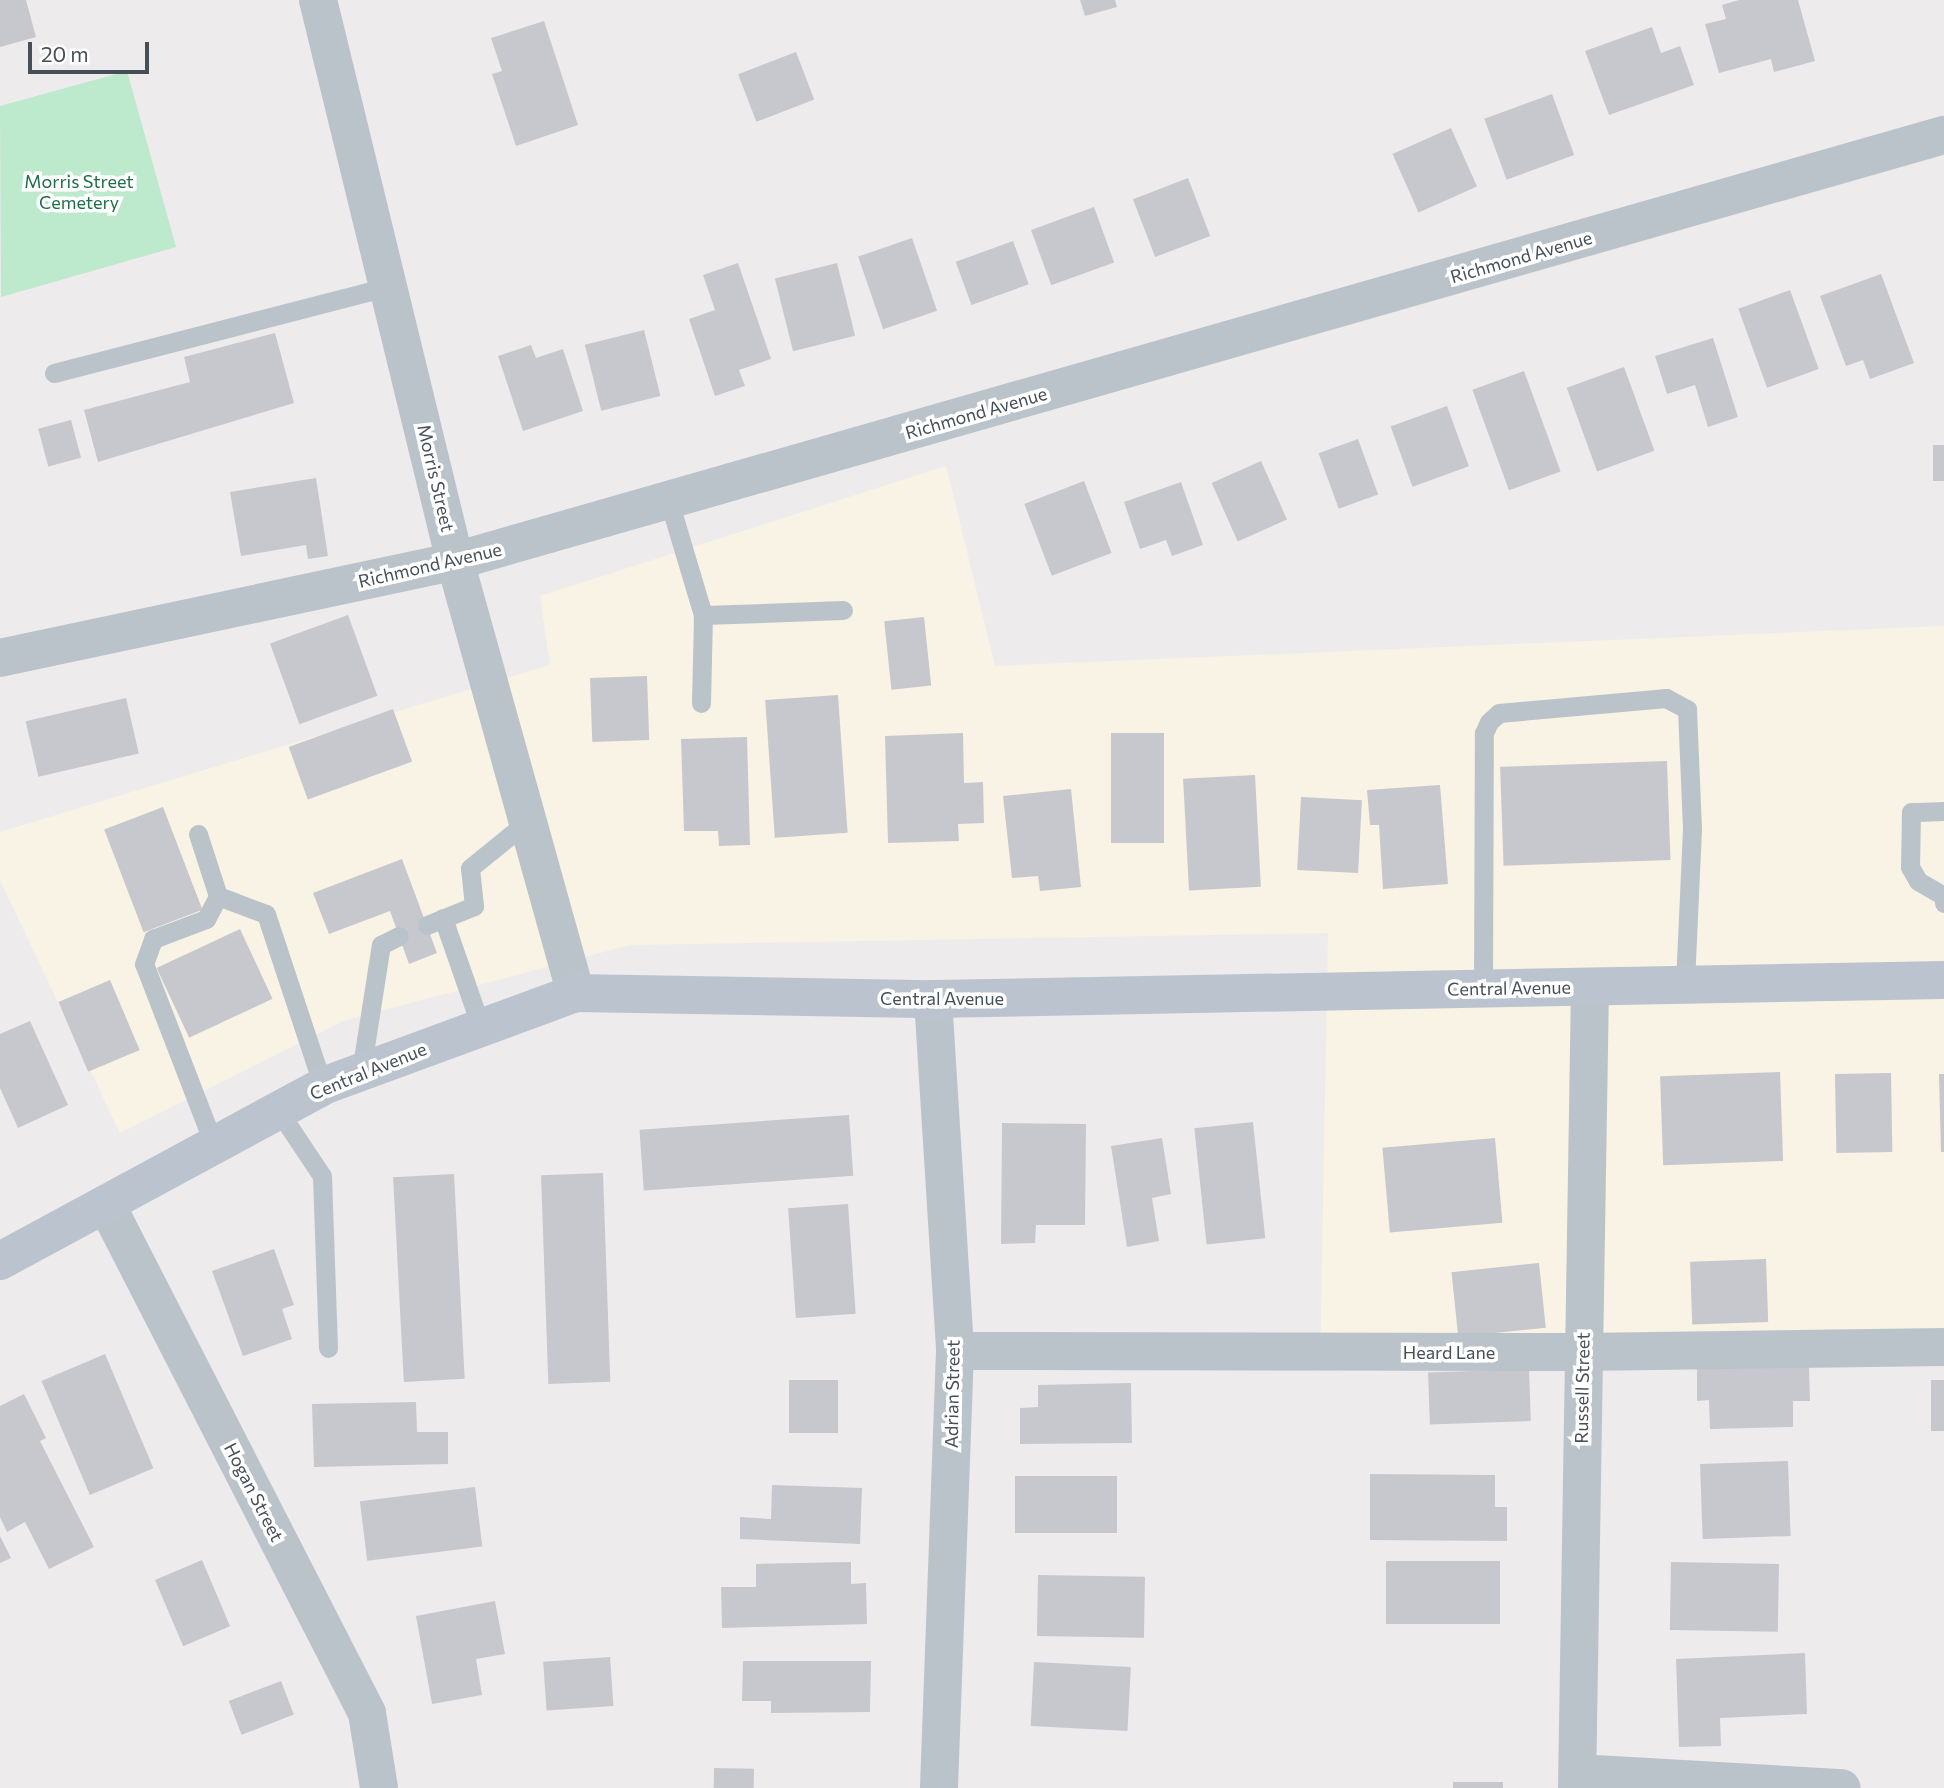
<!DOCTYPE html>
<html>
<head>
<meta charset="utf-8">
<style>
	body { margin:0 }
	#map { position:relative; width:1944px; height:1788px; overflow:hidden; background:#eeebec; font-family:Commissioner,sans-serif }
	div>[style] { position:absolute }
	.commercial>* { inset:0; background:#f9f3e5 }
	.green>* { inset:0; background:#bde9cd }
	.building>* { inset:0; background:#c7c8ce; transform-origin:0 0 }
	.lane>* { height:19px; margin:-9.5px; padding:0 9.5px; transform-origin:9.5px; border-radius:9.5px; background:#bbc3ca }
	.street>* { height:38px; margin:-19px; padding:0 19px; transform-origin:19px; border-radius:19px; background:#bbc3ca }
	.secondary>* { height:38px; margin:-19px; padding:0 19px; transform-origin:19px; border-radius:19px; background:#bbc4ce }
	span { translate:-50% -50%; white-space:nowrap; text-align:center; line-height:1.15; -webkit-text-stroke:7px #fff; paint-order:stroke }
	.park-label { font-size:18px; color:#1f6f46 }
	.street-label { font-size:18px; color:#464f57 }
	.scale { position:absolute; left:28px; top:42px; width:121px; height:32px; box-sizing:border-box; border:4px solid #464f57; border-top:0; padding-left:9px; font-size:21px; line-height:24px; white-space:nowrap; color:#464f57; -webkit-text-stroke:5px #fff; paint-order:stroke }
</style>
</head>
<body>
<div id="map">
	<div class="commercial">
		<i style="clip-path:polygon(946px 466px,995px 666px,1944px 626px,1944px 1363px,1320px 1371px,1328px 933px,630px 945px,343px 1021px,120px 1133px,0 880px,0 832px,550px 665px,540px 596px)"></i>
	</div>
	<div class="green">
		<i style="clip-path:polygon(127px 71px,176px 247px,1px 297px,0 106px)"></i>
	</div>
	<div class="building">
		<i style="clip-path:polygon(0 0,26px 0,36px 37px,0 47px)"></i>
		<i style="clip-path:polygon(1080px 0,1115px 0,1117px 7px,1085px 16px)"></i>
		<i style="clip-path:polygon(1739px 0,1798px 0,1815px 61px,1774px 72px,1771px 59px,1719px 73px,1705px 24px,1726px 19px,1722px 5px)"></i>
		<i style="clip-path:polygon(544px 21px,578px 125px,516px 146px,492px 74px,502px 71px,491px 38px)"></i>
		<i style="clip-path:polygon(1652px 27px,1661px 53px,1680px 46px,1694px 85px,1609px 115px,1585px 51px)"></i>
		<i style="left:796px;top:52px;width:51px;height:62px;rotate:69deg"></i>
		<i style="left:1552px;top:94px;width:65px;height:72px;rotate:70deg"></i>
		<i style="left:1451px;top:128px;width:64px;height:64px;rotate:66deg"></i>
		<i style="left:1188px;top:178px;width:62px;height:59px;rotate:69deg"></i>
		<i style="left:1094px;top:207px;width:59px;height:67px;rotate:70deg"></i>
		<i style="left:912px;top:238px;width:77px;height:57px;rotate:71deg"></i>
		<i style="left:1013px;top:241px;width:46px;height:61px;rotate:70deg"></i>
		<i style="clip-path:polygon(738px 263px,771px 359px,739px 370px,745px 386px,715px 396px,689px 319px,715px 310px,703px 275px)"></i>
		<i style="left:837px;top:263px;width:75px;height:64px;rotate:76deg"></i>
		<i style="clip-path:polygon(1881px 274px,1914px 363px,1870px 379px,1863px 360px,1846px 366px,1820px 296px)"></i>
		<i style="left:1790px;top:290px;width:84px;height:55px;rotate:70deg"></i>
		<i style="left:644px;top:330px;width:68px;height:61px;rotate:76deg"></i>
		<i style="clip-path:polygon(275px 333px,294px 403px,98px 462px,84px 410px,190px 382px,184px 357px)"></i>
		<i style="clip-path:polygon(1713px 338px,1738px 417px,1708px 427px,1695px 385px,1667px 394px,1655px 356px)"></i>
		<i style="clip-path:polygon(531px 345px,536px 358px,563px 349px,583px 411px,523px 431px,498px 356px)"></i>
		<i style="left:1624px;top:367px;width:89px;height:61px;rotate:70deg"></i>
		<i style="left:1524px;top:371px;width:107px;height:55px;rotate:70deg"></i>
		<i style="left:1447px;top:406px;width:64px;height:60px;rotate:70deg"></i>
		<i style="left:71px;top:420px;width:39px;height:34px;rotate:75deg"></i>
		<i style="left:1358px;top:439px;width:59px;height:42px;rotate:70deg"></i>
		<i style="left:1944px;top:445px;width:36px;height:11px;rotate:90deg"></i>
		<i style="left:1261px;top:461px;width:64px;height:54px;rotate:66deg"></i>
		<i style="clip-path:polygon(316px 478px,328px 556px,308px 559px,306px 545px,241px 556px,230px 492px)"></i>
		<i style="left:1084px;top:481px;width:77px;height:64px;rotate:69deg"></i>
		<i style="clip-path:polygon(1181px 482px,1203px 545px,1172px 556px,1166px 540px,1140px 549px,1124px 502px)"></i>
		<i style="left:348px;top:615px;width:86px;height:83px;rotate:70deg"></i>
		<i style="left:924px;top:617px;width:69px;height:40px;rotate:84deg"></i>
		<i style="left:647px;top:676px;width:64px;height:57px;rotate:88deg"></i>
		<i style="left:838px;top:695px;width:138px;height:73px;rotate:86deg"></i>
		<i style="left:126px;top:698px;width:57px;height:103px;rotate:77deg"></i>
		<i style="left:393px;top:709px;width:56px;height:111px;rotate:70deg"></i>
		<i style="clip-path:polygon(963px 733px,964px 783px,983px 782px,984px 823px,958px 824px,959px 841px,888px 843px,885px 736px)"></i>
		<i style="left:1111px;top:733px;width:53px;height:110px"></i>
		<i style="clip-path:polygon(747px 737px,750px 845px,719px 846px,718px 831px,684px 831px,681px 739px)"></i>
		<i style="left:1667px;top:761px;width:99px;height:167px;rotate:88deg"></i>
		<i style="left:1255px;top:775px;width:112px;height:72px;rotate:87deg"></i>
		<i style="clip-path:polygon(1440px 785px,1448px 884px,1383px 889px,1379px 825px,1370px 825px,1367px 790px)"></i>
		<i style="clip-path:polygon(1071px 789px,1081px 887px,1040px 891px,1038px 876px,1012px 878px,1003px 796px)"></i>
		<i style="left:1301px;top:797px;width:61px;height:73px;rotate:3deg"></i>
		<i style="left:163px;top:807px;width:110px;height:63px;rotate:69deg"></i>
		<i style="clip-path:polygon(402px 859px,437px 953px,409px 964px,390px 911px,329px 934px,313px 893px)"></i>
		<i style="left:240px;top:929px;width:77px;height:92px;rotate:65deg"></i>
		<i style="left:110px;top:980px;width:76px;height:56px;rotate:67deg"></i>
		<i style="clip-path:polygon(30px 1021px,68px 1105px,18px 1128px,0 1088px,0 1034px)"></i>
		<i style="left:1780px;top:1072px;width:89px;height:120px;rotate:88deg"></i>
		<i style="left:1891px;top:1073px;width:79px;height:56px;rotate:89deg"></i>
		<i style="clip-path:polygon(1939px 1074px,1944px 1074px,1944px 1152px,1941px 1152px)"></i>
		<i style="left:849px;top:1115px;width:61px;height:210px;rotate:86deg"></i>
		<i style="left:1253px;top:1122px;width:117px;height:59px;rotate:84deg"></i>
		<i style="clip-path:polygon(1002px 1123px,1086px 1124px,1085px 1225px,1036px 1225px,1035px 1243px,1001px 1244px)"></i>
		<i style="clip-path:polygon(1162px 1138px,1171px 1194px,1152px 1198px,1159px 1241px,1127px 1247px,1111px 1146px)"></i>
		<i style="left:1495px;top:1138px;width:85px;height:113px;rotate:85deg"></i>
		<i style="left:603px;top:1173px;width:209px;height:62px;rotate:88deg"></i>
		<i style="left:454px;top:1174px;width:205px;height:61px;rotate:87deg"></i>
		<i style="left:848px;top:1204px;width:110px;height:60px;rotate:86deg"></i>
		<i style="clip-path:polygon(274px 1249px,294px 1305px,282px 1309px,292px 1339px,243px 1356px,212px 1271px)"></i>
		<i style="left:1766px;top:1259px;width:63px;height:76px;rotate:88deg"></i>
		<i style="left:1539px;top:1263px;width:65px;height:88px;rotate:84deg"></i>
		<i style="left:105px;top:1354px;width:124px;height:69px;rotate:67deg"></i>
		<i style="clip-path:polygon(1809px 1366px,1810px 1401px,1793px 1401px,1793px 1427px,1710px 1429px,1709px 1400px,1697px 1401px,1697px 1368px)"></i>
		<i style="left:1529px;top:1369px;width:52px;height:101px;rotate:88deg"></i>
		<i style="left:789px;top:1380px;width:49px;height:53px"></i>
		<i style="left:1931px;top:1380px;width:13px;height:51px"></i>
		<i style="clip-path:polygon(1131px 1383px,1132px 1443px,1020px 1444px,1020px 1408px,1038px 1407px,1038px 1385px)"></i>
		<i style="clip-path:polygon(24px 1394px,46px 1438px,40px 1441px,94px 1547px,49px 1569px,25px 1522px,7px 1532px,0 1517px,0 1406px)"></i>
		<i style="clip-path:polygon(416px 1402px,417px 1432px,448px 1432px,448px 1464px,314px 1467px,312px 1404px)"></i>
		<i style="left:1788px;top:1461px;width:75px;height:88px;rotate:88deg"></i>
		<i style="clip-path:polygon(1370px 1474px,1495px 1475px,1495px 1507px,1507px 1507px,1507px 1541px,1370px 1540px)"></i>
		<i style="left:1117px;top:1476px;width:57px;height:102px;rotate:90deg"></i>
		<i style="clip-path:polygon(772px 1485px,862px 1488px,860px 1544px,740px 1539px,740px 1517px,771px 1519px)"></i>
		<i style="left:475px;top:1487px;width:60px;height:116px;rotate:83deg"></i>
		<i style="clip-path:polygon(0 1536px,11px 1558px,0 1563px)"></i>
		<i style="left:202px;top:1560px;width:72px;height:51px;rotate:67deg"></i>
		<i style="left:1500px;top:1561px;width:63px;height:114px;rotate:90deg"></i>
		<i style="clip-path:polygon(851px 1562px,851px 1584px,866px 1583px,867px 1624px,722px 1628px,721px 1587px,756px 1587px,756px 1564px)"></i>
		<i style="left:1671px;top:1562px;width:108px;height:68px;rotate:1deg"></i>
		<i style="left:1038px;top:1575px;width:107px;height:61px;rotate:1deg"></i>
		<i style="clip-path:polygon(495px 1601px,505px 1654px,476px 1659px,482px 1695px,432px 1704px,416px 1616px)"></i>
		<i style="clip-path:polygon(1805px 1653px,1807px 1714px,1720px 1718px,1721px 1746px,1679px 1747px,1676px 1659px)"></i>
		<i style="left:610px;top:1657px;width:49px;height:67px;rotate:86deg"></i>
		<i style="clip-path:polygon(743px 1661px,871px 1661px,870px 1712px,771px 1713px,771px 1701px,742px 1701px)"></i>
		<i style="left:1034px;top:1662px;width:97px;height:64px;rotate:3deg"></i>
		<i style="left:281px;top:1681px;width:36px;height:56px;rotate:69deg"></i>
		<i style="left:714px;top:1768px;width:40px;height:20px;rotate:1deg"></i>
		<i style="left:1453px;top:1782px;width:50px;height:6px"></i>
	</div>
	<div class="lane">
		<i style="left:54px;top:373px;width:348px;rotate:-14.5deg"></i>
		<i style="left:669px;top:501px;width:119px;rotate:73.4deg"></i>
		<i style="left:703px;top:615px;width:88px;rotate:91.3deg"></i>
		<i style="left:703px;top:615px;width:140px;rotate:-2deg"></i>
		<i style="left:1944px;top:811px;width:33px;rotate:178deg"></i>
		<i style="left:1911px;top:812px;width:55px;rotate:91deg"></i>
		<i style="left:1910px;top:867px;width:16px;rotate:60deg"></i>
		<i style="left:1918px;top:881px;width:30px;rotate:30deg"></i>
		<i style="left:1944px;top:896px;width:7px;rotate:90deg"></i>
		<i style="left:198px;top:834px;width:65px;rotate:72.1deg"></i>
		<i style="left:218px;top:896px;width:51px;rotate:20.6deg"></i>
		<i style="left:266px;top:914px;width:181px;rotate:71.7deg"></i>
		<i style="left:443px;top:918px;width:115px;rotate:70.8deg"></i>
		<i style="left:427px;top:925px;width:51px;rotate:-22deg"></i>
		<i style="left:474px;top:906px;width:38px;rotate:-96deg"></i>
		<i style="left:470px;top:868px;width:76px;rotate:-39.1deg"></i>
		<i style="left:1483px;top:989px;width:256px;rotate:-89.8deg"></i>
		<i style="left:1484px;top:733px;width:12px;rotate:-66deg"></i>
		<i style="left:1489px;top:722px;width:13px;rotate:-42deg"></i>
		<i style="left:1499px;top:713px;width:168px;rotate:-5.1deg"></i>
		<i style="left:1666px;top:698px;width:24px;rotate:28deg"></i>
		<i style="left:1687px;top:709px;width:120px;rotate:87.6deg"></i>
		<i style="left:1692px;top:829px;width:156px;rotate:92.6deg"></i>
		<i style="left:361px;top:1072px;width:129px;rotate:-81.1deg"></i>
		<i style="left:381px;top:945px;width:20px;rotate:-27deg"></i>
		<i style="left:278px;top:1110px;width:79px;rotate:56.3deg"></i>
		<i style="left:322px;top:1176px;width:172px;rotate:88deg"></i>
		<i style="left:214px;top:1145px;width:194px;rotate:-111.1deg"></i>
		<i style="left:144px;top:964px;width:27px;rotate:-70deg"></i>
		<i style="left:153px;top:939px;width:57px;rotate:-20.7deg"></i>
		<i style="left:206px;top:919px;width:26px;rotate:-62deg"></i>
	</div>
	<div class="street">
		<i style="left:318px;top:0;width:577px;rotate:76.28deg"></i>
		<i style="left:455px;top:561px;width:449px;rotate:74.4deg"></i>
		<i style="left:0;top:658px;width:465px;rotate:-12deg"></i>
		<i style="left:455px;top:561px;width:1549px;rotate:-15.97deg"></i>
		<i style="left:933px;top:999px;width:353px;rotate:86.4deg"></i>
		<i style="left:955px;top:1351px;width:437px;rotate:92.1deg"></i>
		<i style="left:106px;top:1204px;width:572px;rotate:62.85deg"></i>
		<i style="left:367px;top:1713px;width:76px;rotate:80.9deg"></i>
		<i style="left:955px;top:1351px;width:627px;rotate:0.09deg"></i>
		<i style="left:1582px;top:1352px;width:362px;rotate:-0.8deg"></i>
		<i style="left:1578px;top:1773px;width:264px;rotate:3.3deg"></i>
		<i style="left:1577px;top:1788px;width:801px;rotate:-89.07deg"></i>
	</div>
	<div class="secondary">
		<i style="left:0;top:1261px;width:367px;rotate:-28.4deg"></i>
		<i style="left:323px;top:1086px;width:270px;rotate:-20.2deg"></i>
		<i style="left:576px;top:993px;width:357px;rotate:1deg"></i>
		<i style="left:933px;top:999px;width:1011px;rotate:-1.08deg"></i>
	</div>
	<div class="park-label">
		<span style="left:79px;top:192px">Morris Street<br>Cemetery</span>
	</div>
	<div class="street-label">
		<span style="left:1521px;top:257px;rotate:-16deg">Richmond Avenue</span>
		<span style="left:976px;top:413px;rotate:-16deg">Richmond Avenue</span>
		<span style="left:436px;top:478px;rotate:77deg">Morris Street</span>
		<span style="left:430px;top:565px;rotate:-13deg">Richmond Avenue</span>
		<span style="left:1509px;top:988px;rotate:-1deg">Central Avenue</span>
		<span style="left:942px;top:998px">Central Avenue</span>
		<span style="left:368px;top:1071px;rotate:-22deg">Central Avenue</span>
		<span style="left:1449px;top:1352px">Heard Lane</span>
		<span style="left:1582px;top:1388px;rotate:-89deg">Russell Street</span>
		<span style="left:952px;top:1394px;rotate:-89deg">Adrian Street</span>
		<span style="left:254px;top:1492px;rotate:63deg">Hogan Street</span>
	</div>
	<div class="scale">20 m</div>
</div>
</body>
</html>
